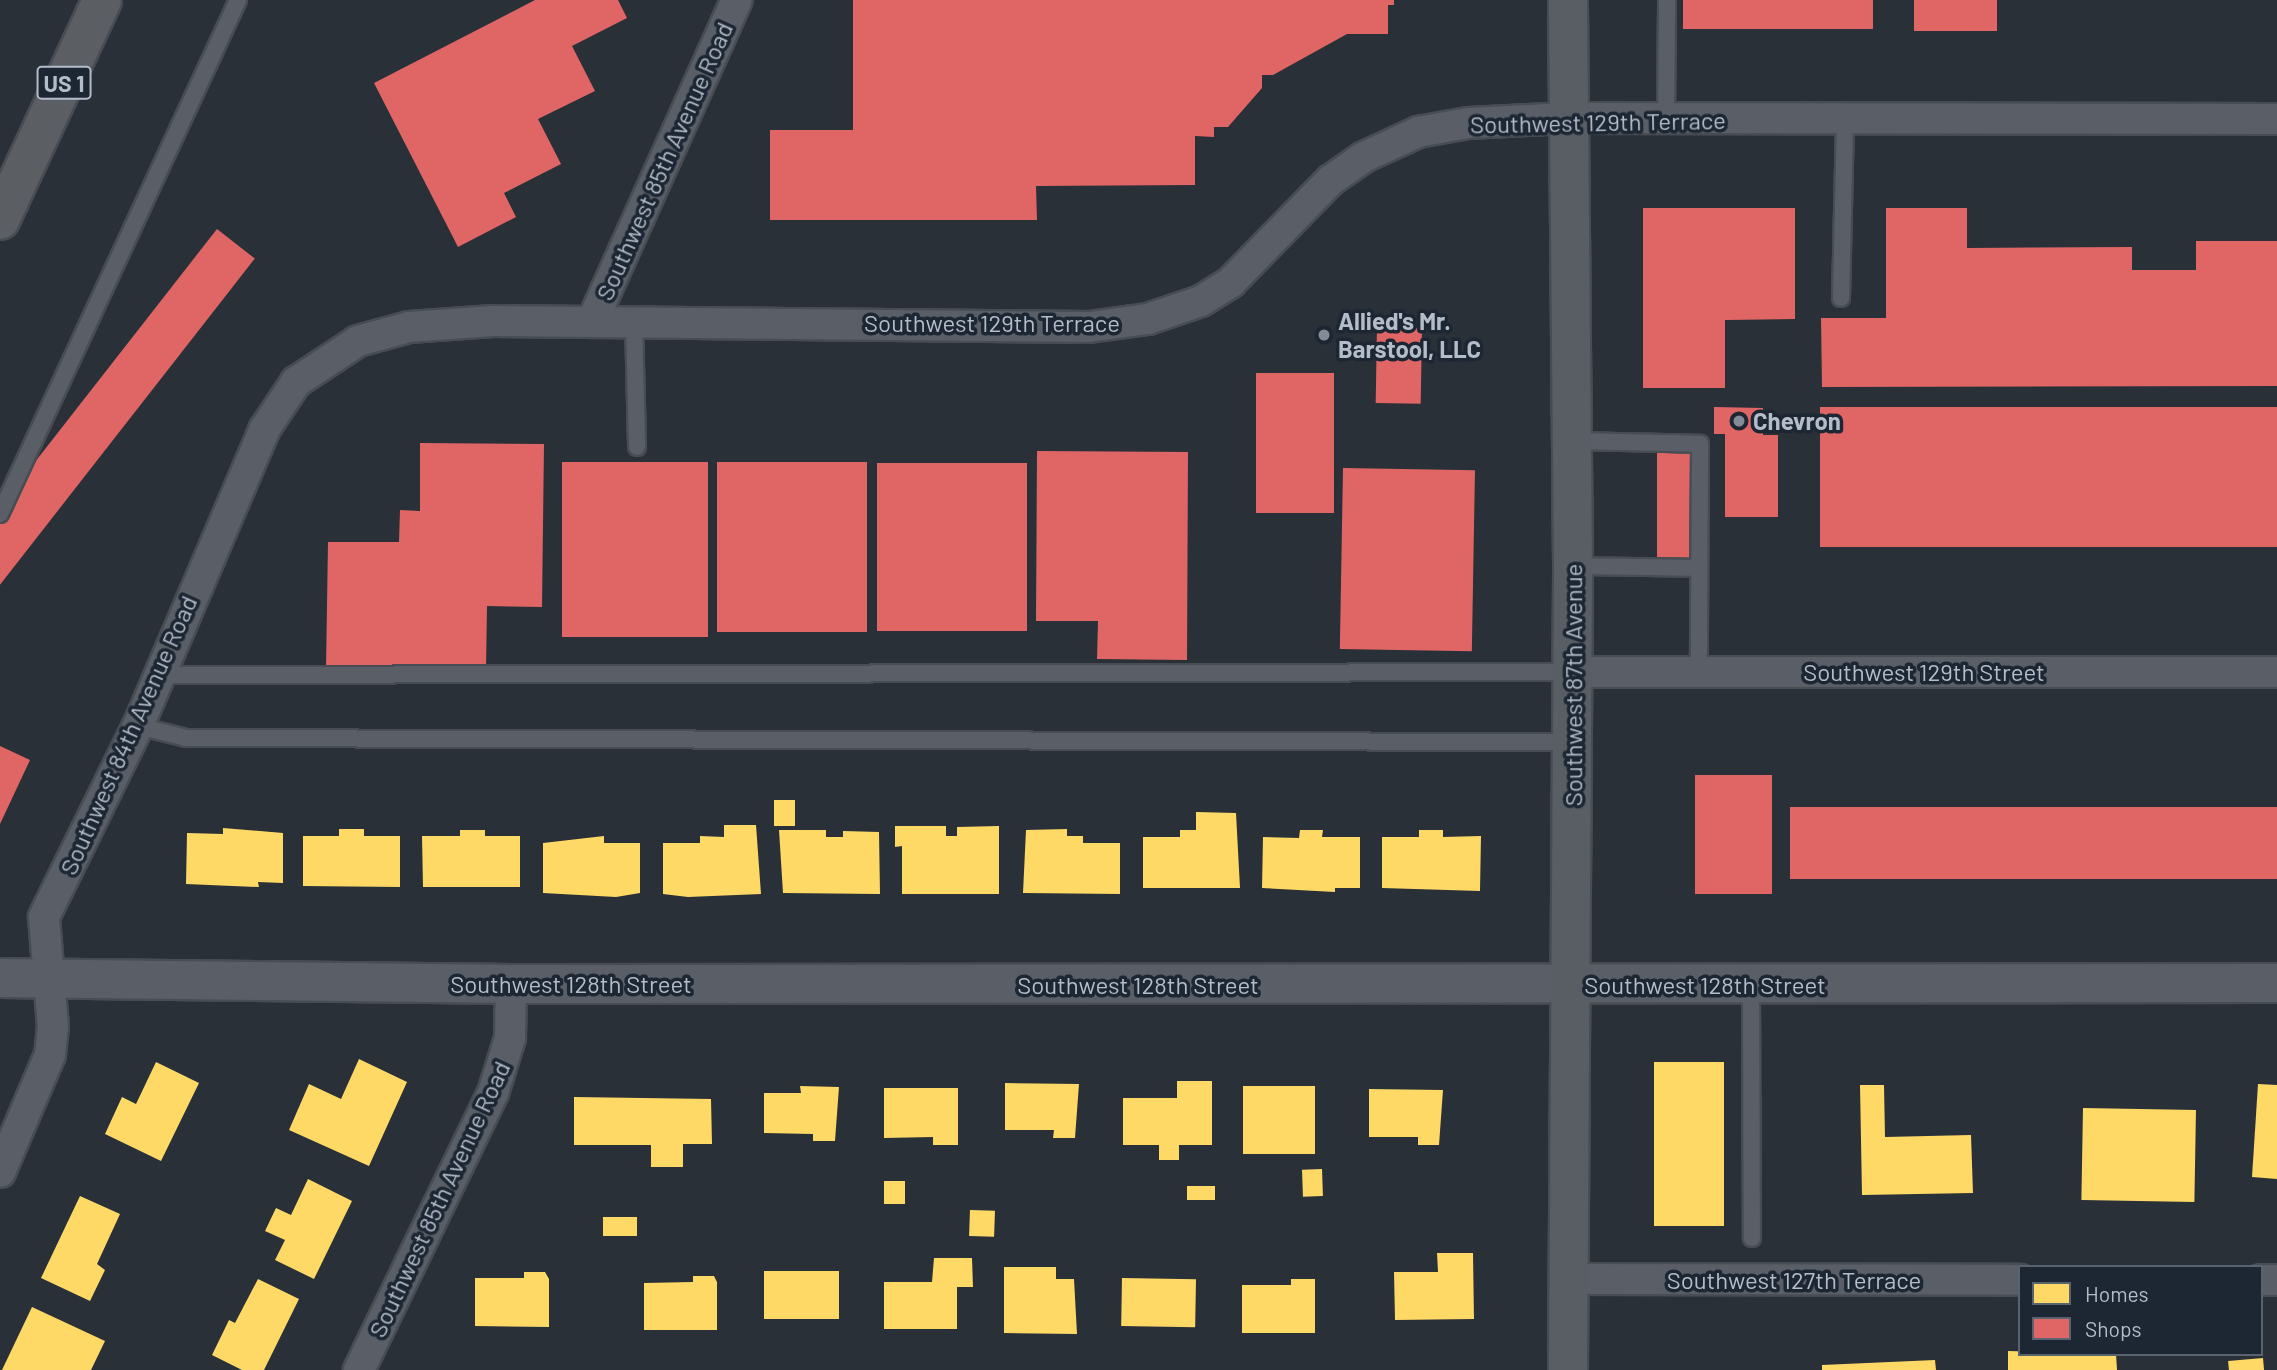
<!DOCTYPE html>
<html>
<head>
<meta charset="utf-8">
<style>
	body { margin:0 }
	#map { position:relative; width:2277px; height:1370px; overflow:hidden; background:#2a3038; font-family:Barlow,sans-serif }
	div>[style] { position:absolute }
	.homes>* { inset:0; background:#ffd966; transform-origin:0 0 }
	.shops>* { inset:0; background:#e06666; transform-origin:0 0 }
	.roads { filter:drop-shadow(2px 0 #484c53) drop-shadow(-2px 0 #484c53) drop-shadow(0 2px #484c53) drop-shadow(0 -2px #484c53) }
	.service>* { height:16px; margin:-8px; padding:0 8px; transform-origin:8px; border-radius:8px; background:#5a5e66 }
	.minor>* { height:30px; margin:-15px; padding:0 15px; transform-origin:15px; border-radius:15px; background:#5a5e66 }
	.tertiary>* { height:38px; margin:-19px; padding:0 19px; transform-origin:19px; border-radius:19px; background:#5a5e66 }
	.secondary>* { height:38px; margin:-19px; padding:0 19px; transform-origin:19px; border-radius:19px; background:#595d64 }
	.trunk>* { height:38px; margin:-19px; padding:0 19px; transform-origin:19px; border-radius:19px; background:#5b5f64 }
	.dots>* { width:19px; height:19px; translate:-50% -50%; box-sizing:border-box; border:4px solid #1d2633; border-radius:50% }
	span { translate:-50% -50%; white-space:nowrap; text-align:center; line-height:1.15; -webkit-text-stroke:7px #1d2633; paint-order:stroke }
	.shield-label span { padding:2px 5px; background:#1d2633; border:2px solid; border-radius:5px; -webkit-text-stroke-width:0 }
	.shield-label { font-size:23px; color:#b4bcc9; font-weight:700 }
	.street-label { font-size:24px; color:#b4bcc9 }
	.poi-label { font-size:24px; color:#b4bcc9; font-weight:700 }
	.left { translate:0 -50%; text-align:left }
	.legend { position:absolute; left:2018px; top:1265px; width:245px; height:91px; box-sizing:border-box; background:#1d2633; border:2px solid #59626f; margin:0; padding:9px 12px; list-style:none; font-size:21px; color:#b4bcc9 }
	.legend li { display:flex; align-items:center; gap:14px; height:35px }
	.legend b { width:35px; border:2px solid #59626f }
</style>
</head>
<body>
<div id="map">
	<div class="homes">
		<i style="left:774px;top:800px;width:21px;height:26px"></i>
		<i style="clip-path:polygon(1196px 812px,1236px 813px,1240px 888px,1143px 888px,1143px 837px,1180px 837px,1180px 830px,1196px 830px)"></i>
		<i style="clip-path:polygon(724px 825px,756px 825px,761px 894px,688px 897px,663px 894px,663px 843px,700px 843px,700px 836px,724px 837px)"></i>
		<i style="clip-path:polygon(895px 826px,946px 826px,946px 836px,957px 836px,957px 827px,999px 826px,999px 894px,902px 894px,902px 846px,895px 847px)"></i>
		<i style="clip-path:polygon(223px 828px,283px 833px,283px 883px,258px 882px,259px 887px,186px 884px,187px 833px,223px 834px)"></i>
		<i style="clip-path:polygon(339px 829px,364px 829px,364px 836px,400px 836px,400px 887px,303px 886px,303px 836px,339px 836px)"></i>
		<i style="clip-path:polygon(1067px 829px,1067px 836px,1083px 836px,1083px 843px,1120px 843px,1120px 894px,1023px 893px,1026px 830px)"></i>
		<i style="clip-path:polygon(460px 830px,485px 830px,485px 836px,520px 836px,520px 887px,423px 887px,422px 836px,460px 836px)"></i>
		<i style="clip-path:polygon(779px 830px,826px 830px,826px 837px,843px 837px,843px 831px,879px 832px,880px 894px,783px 893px)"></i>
		<i style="clip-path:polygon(1300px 830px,1323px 830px,1322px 837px,1360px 837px,1360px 888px,1335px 888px,1335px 892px,1262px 888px,1263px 837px,1299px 838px)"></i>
		<i style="clip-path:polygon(1419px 830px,1443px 830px,1443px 837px,1481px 836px,1480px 891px,1382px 888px,1382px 837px,1419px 837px)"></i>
		<i style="clip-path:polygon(604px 836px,604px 843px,640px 843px,640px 893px,616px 897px,543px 893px,543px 843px)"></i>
		<i style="clip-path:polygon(359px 1059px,407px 1082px,369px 1166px,289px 1130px,309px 1084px,341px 1099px)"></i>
		<i style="clip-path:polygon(156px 1062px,199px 1083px,161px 1161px,105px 1134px,122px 1097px,136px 1104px)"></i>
		<i style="left:1654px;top:1062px;width:70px;height:164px"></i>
		<i style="clip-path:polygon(1177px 1081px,1212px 1081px,1212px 1145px,1179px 1145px,1179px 1160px,1159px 1160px,1159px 1145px,1123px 1145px,1123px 1098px,1177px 1098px)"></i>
		<i style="clip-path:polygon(1005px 1083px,1079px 1084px,1075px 1138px,1053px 1138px,1054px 1130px,1005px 1130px)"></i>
		<i style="clip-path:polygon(2258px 1084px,2277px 1085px,2277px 1179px,2252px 1177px)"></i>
		<i style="clip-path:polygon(1860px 1085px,1884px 1085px,1885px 1137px,1971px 1135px,1973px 1193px,1862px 1195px)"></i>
		<i style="clip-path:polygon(800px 1086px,839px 1087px,835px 1141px,813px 1141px,813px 1134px,764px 1133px,764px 1093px,801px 1093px)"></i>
		<i style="left:1243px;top:1086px;width:72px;height:68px"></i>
		<i style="clip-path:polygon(884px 1088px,958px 1088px,958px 1145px,933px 1145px,933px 1137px,884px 1138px)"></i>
		<i style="clip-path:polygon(1369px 1089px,1443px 1090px,1439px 1145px,1418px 1145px,1418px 1137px,1369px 1137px)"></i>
		<i style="clip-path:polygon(574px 1097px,711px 1099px,712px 1144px,683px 1144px,683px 1167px,651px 1167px,651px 1145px,574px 1145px)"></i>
		<i style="left:2083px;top:1108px;width:113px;height:92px;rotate:1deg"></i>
		<i style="left:1322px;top:1169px;width:27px;height:20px;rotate:88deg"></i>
		<i style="clip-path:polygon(308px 1179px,352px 1201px,314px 1279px,275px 1260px,285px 1240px,265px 1231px,276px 1208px,291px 1215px)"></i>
		<i style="left:884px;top:1181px;width:21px;height:23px"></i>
		<i style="left:1187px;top:1186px;width:28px;height:14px"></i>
		<i style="clip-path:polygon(80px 1196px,120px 1214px,97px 1264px,105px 1270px,90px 1301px,41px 1278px)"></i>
		<i style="left:970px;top:1210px;width:25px;height:26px;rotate:2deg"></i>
		<i style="left:603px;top:1217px;width:34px;height:19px"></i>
		<i style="clip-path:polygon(1437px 1253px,1473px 1253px,1474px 1319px,1395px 1320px,1394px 1272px,1438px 1272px)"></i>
		<i style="clip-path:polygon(934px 1258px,972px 1258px,973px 1287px,957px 1287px,957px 1329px,884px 1329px,884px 1282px,932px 1282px)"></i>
		<i style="clip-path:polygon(1004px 1267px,1056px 1267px,1056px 1279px,1074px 1279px,1077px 1334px,1004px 1333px)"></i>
		<i style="left:764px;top:1271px;width:75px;height:48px"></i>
		<i style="clip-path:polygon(524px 1272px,545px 1272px,549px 1279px,549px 1327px,475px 1326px,475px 1278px,524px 1278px)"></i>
		<i style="clip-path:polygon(693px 1276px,714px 1276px,717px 1282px,717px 1330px,644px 1330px,644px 1283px,693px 1282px)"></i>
		<i style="left:1122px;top:1278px;width:74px;height:48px;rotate:1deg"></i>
		<i style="clip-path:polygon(258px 1279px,299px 1299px,264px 1370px,242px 1370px,212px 1355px,229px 1320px,235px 1323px)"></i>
		<i style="clip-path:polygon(1291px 1279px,1315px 1279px,1315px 1333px,1242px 1333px,1242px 1285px,1291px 1285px)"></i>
		<i style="clip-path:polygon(32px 1307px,105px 1341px,91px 1370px,2px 1370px)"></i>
		<i style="clip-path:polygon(2008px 1351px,2116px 1354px,2117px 1370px,2008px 1370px)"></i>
		<i style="left:2263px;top:1358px;width:12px;height:35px;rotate:85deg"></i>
		<i style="clip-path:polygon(1935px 1360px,1936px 1370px,1822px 1370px,1822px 1365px)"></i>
	</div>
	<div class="shops">
		<i style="clip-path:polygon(535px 0,618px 0,627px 18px,572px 46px,595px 91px,538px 119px,561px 164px,504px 193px,516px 217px,458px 247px,374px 83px)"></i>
		<i style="clip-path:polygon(853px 0,1394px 0,1394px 5px,1388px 5px,1388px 34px,1347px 34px,1273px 75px,1262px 75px,1262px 88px,1228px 127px,1214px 127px,1214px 137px,1195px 136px,1195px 185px,1036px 186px,1037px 220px,770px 220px,770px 130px,853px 130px)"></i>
		<i style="left:1683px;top:0;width:190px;height:29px"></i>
		<i style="left:1914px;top:0;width:83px;height:31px"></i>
		<i style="clip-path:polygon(1643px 208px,1795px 208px,1795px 319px,1725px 320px,1725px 388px,1643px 388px)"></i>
		<i style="clip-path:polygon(1886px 208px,1967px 208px,1967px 248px,2132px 247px,2132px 270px,2196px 270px,2196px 241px,2277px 241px,2277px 386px,1822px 387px,1821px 318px,1886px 318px)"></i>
		<i style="left:217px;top:229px;width:48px;height:457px;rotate:38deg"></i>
		<i style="left:1377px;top:327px;width:45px;height:76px;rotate:1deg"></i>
		<i style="left:1256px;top:373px;width:78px;height:140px"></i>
		<i style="clip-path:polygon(1714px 407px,1763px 408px,1763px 435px,1778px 435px,1778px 517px,1725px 517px,1725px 434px,1714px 434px)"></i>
		<i style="left:2277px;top:407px;width:140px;height:457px;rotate:90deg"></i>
		<i style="left:1657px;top:437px;width:34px;height:130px"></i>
		<i style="clip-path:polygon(420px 443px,544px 444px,542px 607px,487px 606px,486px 669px,326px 668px,328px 542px,399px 542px,400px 510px,420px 511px)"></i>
		<i style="clip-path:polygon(1037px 451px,1188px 452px,1187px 660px,1097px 659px,1098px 621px,1036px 621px)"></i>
		<i style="left:562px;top:462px;width:146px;height:175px"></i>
		<i style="left:717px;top:462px;width:150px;height:170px"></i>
		<i style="left:877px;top:463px;width:150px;height:168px"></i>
		<i style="left:1343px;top:468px;width:132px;height:181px;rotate:1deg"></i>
		<i style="clip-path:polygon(0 746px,30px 760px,0 824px)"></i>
		<i style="left:1695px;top:775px;width:77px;height:119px"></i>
		<i style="left:2277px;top:807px;width:72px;height:487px;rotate:90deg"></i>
	</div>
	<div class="roads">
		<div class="service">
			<i style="left:1666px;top:120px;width:120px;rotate:-89.5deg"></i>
			<i style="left:1841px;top:298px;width:178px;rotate:-88.7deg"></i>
			<i style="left:634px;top:322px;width:125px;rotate:88.6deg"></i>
			<i style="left:1572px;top:441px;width:128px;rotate:1.3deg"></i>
			<i style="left:1700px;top:444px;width:228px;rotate:90.3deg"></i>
			<i style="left:0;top:514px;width:566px;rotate:-65.15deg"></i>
			<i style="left:1573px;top:566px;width:126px;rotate:0.9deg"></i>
			<i style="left:158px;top:675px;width:1414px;rotate:-0.12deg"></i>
			<i style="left:138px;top:726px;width:49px;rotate:14deg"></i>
			<i style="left:186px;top:738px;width:1387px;rotate:0.17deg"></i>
			<i style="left:1751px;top:985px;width:253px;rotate:89.8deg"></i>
		</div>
		<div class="minor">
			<i style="left:592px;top:322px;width:353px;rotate:-65.8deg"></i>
			<i style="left:1572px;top:672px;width:705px"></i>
			<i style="left:0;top:1172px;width:127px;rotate:-66.9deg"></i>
			<i style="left:50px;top:1055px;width:28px;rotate:-84deg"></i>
			<i style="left:53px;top:1027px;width:110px;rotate:-94.7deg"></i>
			<i style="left:44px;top:917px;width:213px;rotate:-63.8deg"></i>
			<i style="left:138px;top:726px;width:322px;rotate:-66.9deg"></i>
			<i style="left:264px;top:430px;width:58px;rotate:-56.3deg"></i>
			<i style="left:296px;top:382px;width:74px;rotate:-33.5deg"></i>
			<i style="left:358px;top:341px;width:53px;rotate:-15.4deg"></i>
			<i style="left:409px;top:327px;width:84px;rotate:-4.1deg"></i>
			<i style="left:493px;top:321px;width:596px;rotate:0.58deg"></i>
			<i style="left:1089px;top:327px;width:60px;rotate:-7.7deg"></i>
			<i style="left:1148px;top:319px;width:56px;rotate:-18.8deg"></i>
			<i style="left:1201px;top:301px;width:36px;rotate:-32deg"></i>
			<i style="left:1231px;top:282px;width:143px;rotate:-45.6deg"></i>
			<i style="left:1331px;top:180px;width:40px;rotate:-34.9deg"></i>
			<i style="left:1364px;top:157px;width:60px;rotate:-24.8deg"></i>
			<i style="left:1418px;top:132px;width:51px;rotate:-10.2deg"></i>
			<i style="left:1468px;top:123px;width:100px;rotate:-2.9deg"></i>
			<i style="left:1568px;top:118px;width:709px;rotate:0.08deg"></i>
			<i style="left:1568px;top:1279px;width:452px;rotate:0.1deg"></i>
			<i style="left:2261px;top:1280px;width:16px"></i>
			<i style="left:359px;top:1370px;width:308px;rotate:-64.2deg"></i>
			<i style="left:493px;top:1093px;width:58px;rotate:-72.8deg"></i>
			<i style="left:510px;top:1038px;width:54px;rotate:-88.9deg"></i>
		</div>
		<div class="tertiary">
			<i style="left:0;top:978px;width:511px;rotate:0.67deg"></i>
			<i style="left:511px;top:984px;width:1766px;rotate:-0.03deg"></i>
		</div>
		<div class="secondary">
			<i style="left:1568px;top:1370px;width:804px;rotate:-89.64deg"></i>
			<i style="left:1573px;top:566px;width:566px;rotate:-90.51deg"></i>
		</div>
		<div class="trunk">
			<i style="left:0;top:220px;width:242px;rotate:-65.1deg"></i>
		</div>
	</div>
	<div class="dots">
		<i style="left:1324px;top:335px;background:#848b96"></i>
		<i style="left:1739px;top:421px;background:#848b96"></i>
	</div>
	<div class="shield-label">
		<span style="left:64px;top:83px">US 1</span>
	</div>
	<div class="street-label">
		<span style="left:1598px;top:122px;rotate:-1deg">Southwest 129th Terrace</span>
		<span style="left:664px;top:161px;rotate:-66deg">Southwest 85th Avenue Road</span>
		<span style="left:992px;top:323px">Southwest 129th Terrace</span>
		<span style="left:1924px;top:672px">Southwest 129th Street</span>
		<span style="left:1573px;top:685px;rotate:-90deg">Southwest 87th Avenue</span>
		<span style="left:128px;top:735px;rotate:-66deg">Southwest 84th Avenue Road</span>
		<span style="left:571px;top:984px">Southwest 128th Street</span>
		<span style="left:1138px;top:985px">Southwest 128th Street</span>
		<span style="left:1705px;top:985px">Southwest 128th Street</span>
		<span style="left:439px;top:1199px;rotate:-65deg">Southwest 85th Avenue Road</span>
		<span style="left:1794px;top:1280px">Southwest 127th Terrace</span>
	</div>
	<div class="poi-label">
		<span class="left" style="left:1338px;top:335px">Allied's Mr.<br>Barstool, LLC</span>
		<span class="left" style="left:1753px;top:421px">Chevron</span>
	</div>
	<ul class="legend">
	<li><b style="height:19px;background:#ffd966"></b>Homes</li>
	<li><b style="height:19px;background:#e06666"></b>Shops</li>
	</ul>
</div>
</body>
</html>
